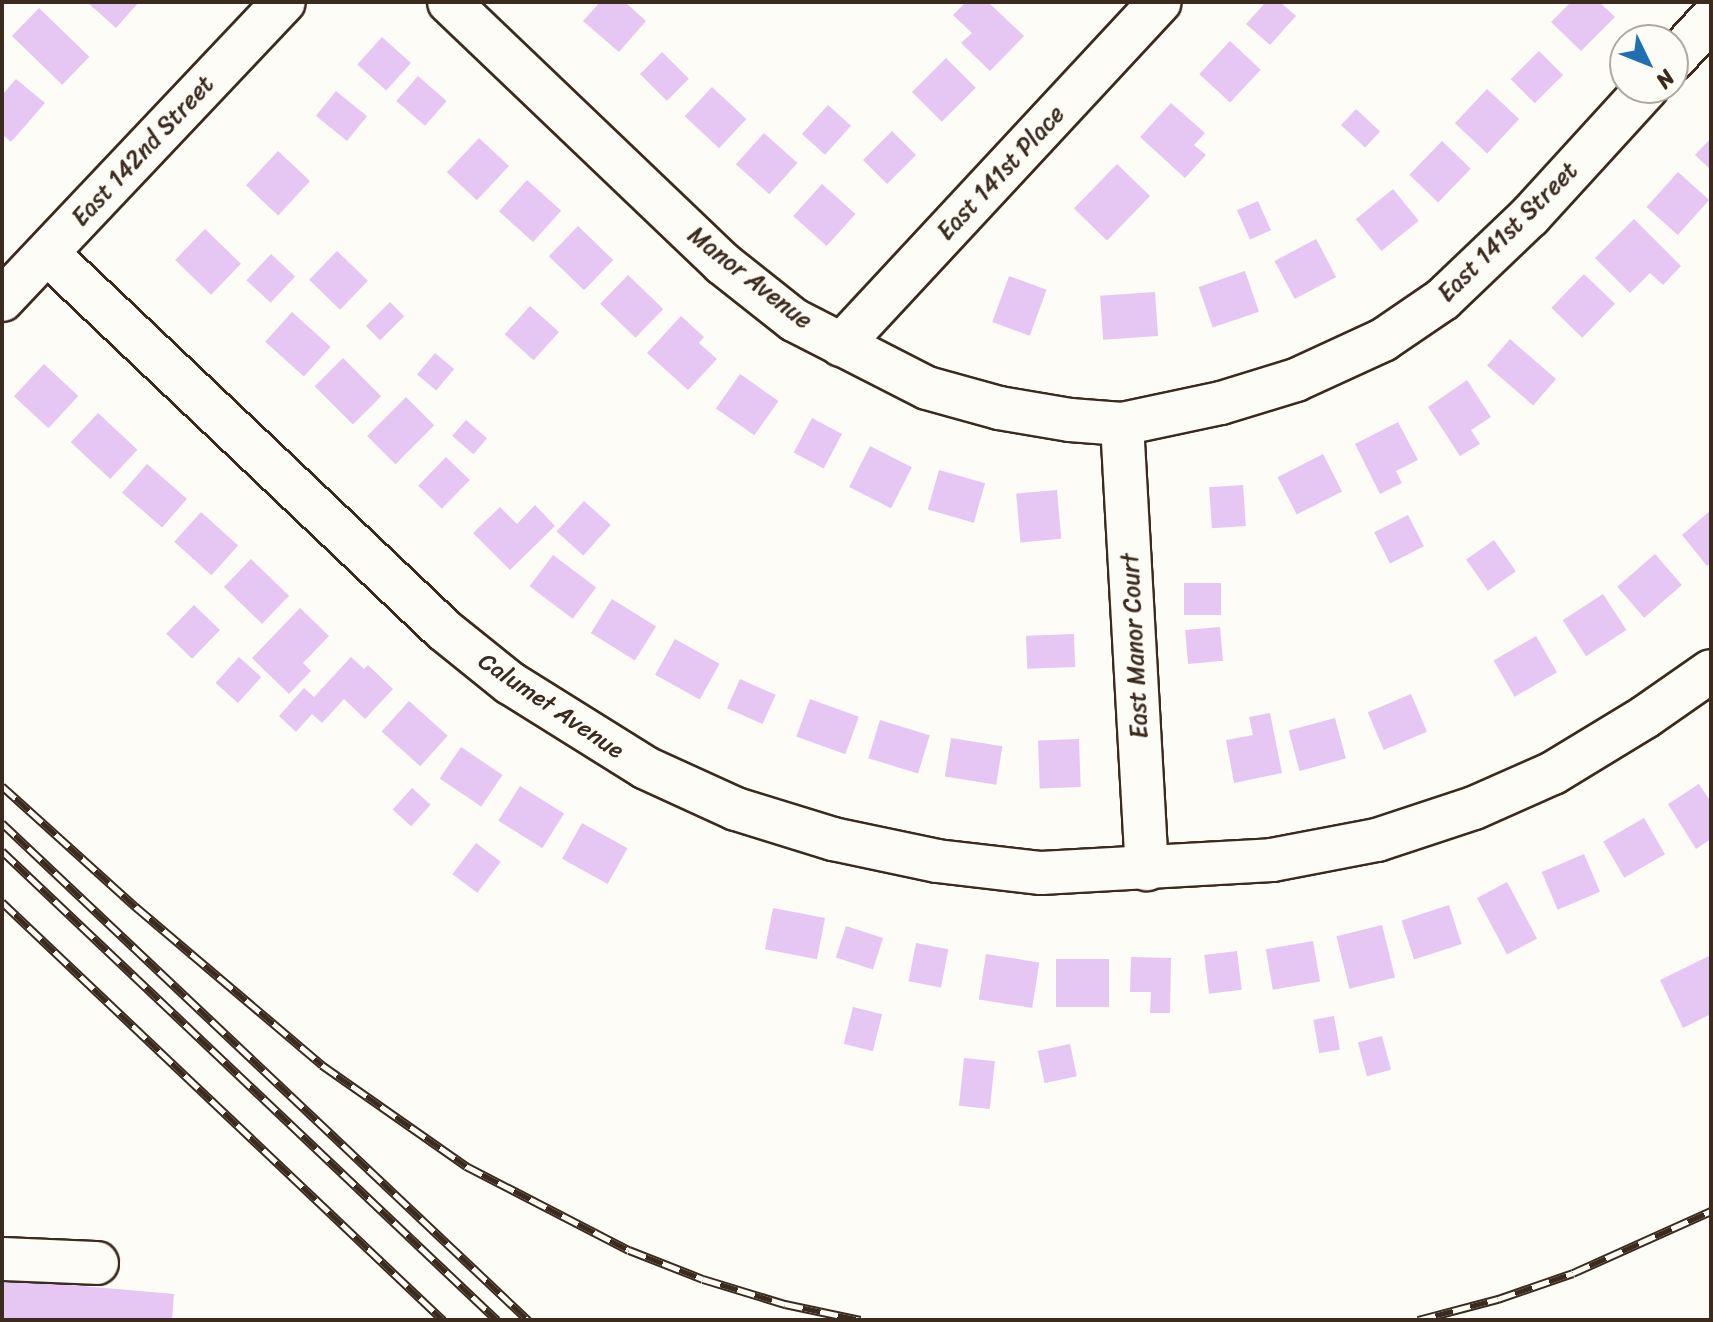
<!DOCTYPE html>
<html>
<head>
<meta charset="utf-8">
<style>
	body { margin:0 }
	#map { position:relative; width:1713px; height:1322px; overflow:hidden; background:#fdfcf7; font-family:Sriracha,sans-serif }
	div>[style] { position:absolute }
	.building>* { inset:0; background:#e6c7f4; transform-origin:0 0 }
	.roads { filter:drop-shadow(2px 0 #3b2a1e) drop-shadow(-2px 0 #3b2a1e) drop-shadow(0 2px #3b2a1e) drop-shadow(0 -2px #3b2a1e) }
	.minor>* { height:42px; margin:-21px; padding:0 21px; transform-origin:21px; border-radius:21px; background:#fdfcf7 }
	.rail>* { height:9px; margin-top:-4.5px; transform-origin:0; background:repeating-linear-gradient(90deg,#fdfcf7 0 18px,#3b2a1e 0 36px); box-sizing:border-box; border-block:2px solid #3b2a1e }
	span { translate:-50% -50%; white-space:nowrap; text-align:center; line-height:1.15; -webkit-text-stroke:6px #fdfcf7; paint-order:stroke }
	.street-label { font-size:24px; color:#3b2a1e }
	.frame { position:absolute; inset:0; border:4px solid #3b2a1e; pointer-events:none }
	.north { position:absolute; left:1609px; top:24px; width:80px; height:80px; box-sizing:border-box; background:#fdfcf7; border:2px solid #afa8a0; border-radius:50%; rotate:133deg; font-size:22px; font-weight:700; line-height:32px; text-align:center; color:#3b2a1e }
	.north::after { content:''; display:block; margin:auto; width:28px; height:36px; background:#1f6fb2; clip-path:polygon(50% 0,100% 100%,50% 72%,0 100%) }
</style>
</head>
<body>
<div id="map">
	<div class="building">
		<i style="clip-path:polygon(87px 2px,139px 2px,116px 28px)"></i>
		<i style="clip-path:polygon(600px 2px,625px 2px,646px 21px,619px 52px,583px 21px)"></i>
		<i style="clip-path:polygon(966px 2px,988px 2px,1024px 36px,990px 71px,961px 43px,972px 33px,953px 15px)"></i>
		<i style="clip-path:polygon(1266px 2px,1280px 2px,1296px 16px,1270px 45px,1246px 24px)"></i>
		<i style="clip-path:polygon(1571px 2px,1599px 2px,1615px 17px,1581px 51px,1551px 22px)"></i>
		<i style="left:39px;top:8px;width:70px;height:39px;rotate:44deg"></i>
		<i style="left:382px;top:37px;width:39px;height:37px;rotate:42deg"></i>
		<i style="left:1230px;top:41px;width:42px;height:45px;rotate:43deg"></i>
		<i style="left:1539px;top:51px;width:34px;height:40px;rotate:45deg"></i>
		<i style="left:662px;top:52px;width:38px;height:31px;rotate:45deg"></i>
		<i style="left:946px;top:58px;width:42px;height:48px;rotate:45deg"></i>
		<i style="left:418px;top:76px;width:38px;height:33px;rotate:41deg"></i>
		<i style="clip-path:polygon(16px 79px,45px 103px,11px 142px,2px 134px,2px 95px)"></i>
		<i style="left:712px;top:87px;width:47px;height:40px;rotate:43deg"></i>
		<i style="left:1487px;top:89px;width:44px;height:47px;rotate:43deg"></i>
		<i style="left:336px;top:91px;width:40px;height:32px;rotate:39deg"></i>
		<i style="clip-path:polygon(1171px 103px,1205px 133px,1194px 145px,1206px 155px,1185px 178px,1140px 137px)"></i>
		<i style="left:828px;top:105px;width:31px;height:39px;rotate:42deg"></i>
		<i style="left:1356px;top:109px;width:33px;height:22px;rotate:43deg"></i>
		<i style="left:892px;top:131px;width:34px;height:41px;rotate:45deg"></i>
		<i style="left:764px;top:133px;width:45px;height:42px;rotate:42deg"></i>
		<i style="left:479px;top:138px;width:41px;height:47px;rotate:43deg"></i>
		<i style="clip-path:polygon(1711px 138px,1711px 170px,1695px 155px)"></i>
		<i style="left:1442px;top:141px;width:40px;height:47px;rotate:44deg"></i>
		<i style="left:278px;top:151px;width:44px;height:47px;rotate:43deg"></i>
		<i style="left:1117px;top:164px;width:46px;height:62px;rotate:44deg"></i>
		<i style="left:1678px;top:172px;width:42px;height:47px;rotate:42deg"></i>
		<i style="left:527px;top:180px;width:46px;height:42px;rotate:42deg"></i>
		<i style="left:822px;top:184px;width:45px;height:43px;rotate:42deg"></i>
		<i style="left:1393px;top:189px;width:41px;height:48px;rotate:51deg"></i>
		<i style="left:1258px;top:201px;width:32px;height:23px;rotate:66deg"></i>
		<i style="clip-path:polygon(1634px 219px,1681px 266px,1663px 285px,1650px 273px,1630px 293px,1595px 258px)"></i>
		<i style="left:578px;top:226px;width:49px;height:42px;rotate:44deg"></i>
		<i style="left:205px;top:229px;width:50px;height:43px;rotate:44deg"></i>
		<i style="left:1316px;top:239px;width:43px;height:47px;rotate:62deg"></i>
		<i style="left:337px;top:251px;width:43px;height:40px;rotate:44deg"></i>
		<i style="left:271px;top:254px;width:33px;height:36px;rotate:43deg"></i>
		<i style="left:1245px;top:271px;width:43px;height:49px;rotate:71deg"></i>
		<i style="left:1584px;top:274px;width:43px;height:47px;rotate:44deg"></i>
		<i style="left:628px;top:275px;width:49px;height:40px;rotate:44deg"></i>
		<i style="left:1009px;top:276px;width:40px;height:49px;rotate:20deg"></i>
		<i style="left:1155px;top:292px;width:44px;height:55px;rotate:86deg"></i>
		<i style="left:390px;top:302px;width:20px;height:34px;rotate:45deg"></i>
		<i style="left:530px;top:306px;width:39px;height:38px;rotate:42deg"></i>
		<i style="left:292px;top:312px;width:52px;height:40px;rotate:42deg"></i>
		<i style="clip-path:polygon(681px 316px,704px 337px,699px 343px,717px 359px,688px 390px,647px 353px)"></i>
		<i style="left:1510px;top:339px;width:61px;height:35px;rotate:41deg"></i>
		<i style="left:435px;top:353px;width:25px;height:28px;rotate:40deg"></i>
		<i style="left:343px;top:358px;width:54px;height:40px;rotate:45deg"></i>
		<i style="left:44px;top:364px;width:47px;height:44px;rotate:43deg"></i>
		<i style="left:740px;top:374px;width:47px;height:42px;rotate:35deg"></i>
		<i style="clip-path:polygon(1467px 380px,1491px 417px,1471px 430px,1480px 444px,1460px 456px,1428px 407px)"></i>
		<i style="left:406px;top:397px;width:40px;height:55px;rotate:45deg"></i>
		<i style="left:98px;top:413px;width:54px;height:40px;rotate:43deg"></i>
		<i style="left:812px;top:418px;width:34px;height:39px;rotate:28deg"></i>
		<i style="left:466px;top:420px;width:28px;height:21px;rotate:41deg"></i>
		<i style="clip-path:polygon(1398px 422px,1418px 460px,1396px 471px,1402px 483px,1380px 494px,1355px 444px)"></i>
		<i style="left:870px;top:446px;width:47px;height:46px;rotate:27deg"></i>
		<i style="left:1323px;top:454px;width:42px;height:51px;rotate:63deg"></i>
		<i style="left:446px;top:457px;width:33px;height:40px;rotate:44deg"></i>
		<i style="left:147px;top:464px;width:53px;height:38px;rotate:41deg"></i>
		<i style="left:939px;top:470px;width:48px;height:41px;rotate:16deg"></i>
		<i style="left:1243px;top:485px;width:41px;height:34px;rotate:86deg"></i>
		<i style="left:1057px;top:490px;width:49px;height:41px;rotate:85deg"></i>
		<i style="left:584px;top:501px;width:36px;height:41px;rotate:42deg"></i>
		<i style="clip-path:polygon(535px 505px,555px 526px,510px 570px,473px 533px,500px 507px,517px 524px)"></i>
		<i style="clip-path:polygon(1711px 510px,1711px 563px,1707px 566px,1682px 535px)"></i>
		<i style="left:201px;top:512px;width:50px;height:40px;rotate:42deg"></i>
		<i style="left:1408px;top:515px;width:35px;height:38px;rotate:63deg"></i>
		<i style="left:1494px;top:540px;width:38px;height:34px;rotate:55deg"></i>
		<i style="left:1655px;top:554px;width:41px;height:50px;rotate:49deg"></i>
		<i style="left:553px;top:555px;width:54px;height:39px;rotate:37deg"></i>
		<i style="left:251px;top:559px;width:53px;height:39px;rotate:44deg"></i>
		<i style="left:1184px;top:583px;width:37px;height:32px"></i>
		<i style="left:1603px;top:594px;width:43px;height:48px;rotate:57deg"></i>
		<i style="left:612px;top:599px;width:52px;height:40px;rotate:32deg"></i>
		<i style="left:194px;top:605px;width:36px;height:40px;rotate:44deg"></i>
		<i style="clip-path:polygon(300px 608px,329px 636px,303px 663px,311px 671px,289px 694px,252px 658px)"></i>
		<i style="left:1220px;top:627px;width:34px;height:35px;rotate:85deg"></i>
		<i style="left:1074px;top:634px;width:33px;height:48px;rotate:88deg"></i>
		<i style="left:1536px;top:636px;width:42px;height:49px;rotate:60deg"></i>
		<i style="left:675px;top:639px;width:51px;height:41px;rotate:29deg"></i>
		<i style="left:239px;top:657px;width:30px;height:35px;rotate:42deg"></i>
		<i style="clip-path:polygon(351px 657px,364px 669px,368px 665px,393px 689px,365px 719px,344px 699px,322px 723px,312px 714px,296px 732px,279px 716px,304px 688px,314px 697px)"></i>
		<i style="left:740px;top:679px;width:39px;height:32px;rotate:24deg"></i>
		<i style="left:1411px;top:694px;width:41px;height:47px;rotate:67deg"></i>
		<i style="left:810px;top:699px;width:52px;height:40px;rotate:20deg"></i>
		<i style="left:409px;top:701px;width:52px;height:41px;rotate:42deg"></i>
		<i style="clip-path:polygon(1270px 713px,1282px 773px,1234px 783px,1226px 740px,1253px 735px,1249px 717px)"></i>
		<i style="left:1335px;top:718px;width:42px;height:48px;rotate:75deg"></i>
		<i style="left:880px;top:720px;width:52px;height:40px;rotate:17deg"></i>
		<i style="left:951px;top:738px;width:52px;height:39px;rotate:9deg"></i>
		<i style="left:1079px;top:739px;width:48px;height:41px;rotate:88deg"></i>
		<i style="left:461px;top:747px;width:50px;height:38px;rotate:34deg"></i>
		<i style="clip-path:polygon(1699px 784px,1711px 802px,1711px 839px,1696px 849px,1668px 804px)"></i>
		<i style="left:520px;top:786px;width:52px;height:41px;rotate:32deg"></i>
		<i style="left:412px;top:788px;width:25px;height:29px;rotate:42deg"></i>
		<i style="left:1644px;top:818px;width:42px;height:47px;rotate:60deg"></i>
		<i style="left:582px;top:823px;width:52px;height:41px;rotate:29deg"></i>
		<i style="left:476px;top:843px;width:31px;height:39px;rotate:37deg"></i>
		<i style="left:1584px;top:854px;width:41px;height:46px;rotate:67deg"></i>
		<i style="left:1507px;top:882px;width:64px;height:34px;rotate:62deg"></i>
		<i style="left:1449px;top:905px;width:41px;height:50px;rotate:72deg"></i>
		<i style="left:773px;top:908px;width:53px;height:42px;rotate:11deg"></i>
		<i style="left:1382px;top:925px;width:54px;height:47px;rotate:76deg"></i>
		<i style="left:846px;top:926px;width:39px;height:33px;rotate:18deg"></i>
		<i style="left:1313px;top:941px;width:41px;height:48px;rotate:80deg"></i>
		<i style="left:916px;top:943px;width:33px;height:39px;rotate:11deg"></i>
		<i style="left:1237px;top:951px;width:39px;height:33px;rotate:83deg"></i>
		<i style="left:986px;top:954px;width:54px;height:46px;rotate:9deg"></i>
		<i style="clip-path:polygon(1711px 955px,1711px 1014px,1683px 1028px,1660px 980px)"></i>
		<i style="clip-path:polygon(1131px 957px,1171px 958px,1170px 1013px,1150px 1013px,1151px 992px,1130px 992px)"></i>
		<i style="left:1056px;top:959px;width:53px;height:48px"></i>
		<i style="left:853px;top:1007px;width:30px;height:38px;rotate:14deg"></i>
		<i style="left:1334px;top:1016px;width:34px;height:21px;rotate:80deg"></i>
		<i style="left:1382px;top:1036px;width:35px;height:25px;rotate:75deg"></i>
		<i style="left:1070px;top:1044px;width:33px;height:33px;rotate:78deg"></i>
		<i style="left:964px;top:1058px;width:31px;height:48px;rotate:6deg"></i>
		<i style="clip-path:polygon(2px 1279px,174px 1294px,172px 1320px,2px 1320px)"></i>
	</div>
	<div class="roads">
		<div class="minor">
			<i style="left:449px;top:2px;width:378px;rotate:43.7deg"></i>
			<i style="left:722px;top:263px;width:92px;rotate:38.4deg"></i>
			<i style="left:794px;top:320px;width:149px;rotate:27.1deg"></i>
			<i style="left:927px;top:388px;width:75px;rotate:15.5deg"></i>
			<i style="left:999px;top:408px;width:72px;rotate:9.6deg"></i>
			<i style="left:1070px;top:420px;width:52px;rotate:4.4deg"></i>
			<i style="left:1122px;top:424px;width:101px;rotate:-12deg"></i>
			<i style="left:1221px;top:403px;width:78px;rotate:-17deg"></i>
			<i style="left:1296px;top:380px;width:96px;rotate:-24.7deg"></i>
			<i style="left:1383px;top:340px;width:73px;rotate:-34.3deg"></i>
			<i style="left:1443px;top:299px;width:120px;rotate:-43.7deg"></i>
			<i style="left:1530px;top:216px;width:173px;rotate:-47.6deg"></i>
			<i style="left:1673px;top:60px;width:56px;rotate:-47.2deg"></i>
			<i style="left:47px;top:253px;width:547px;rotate:43.52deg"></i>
			<i style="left:444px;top:630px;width:85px;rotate:38.8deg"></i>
			<i style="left:510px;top:683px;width:160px;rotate:32deg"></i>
			<i style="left:646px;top:768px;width:99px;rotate:24.5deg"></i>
			<i style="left:736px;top:809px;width:102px;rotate:17.2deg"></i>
			<i style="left:833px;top:839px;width:106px;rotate:11.9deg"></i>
			<i style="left:937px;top:861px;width:105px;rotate:6.6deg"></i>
			<i style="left:1041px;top:873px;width:231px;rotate:-3.2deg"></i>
			<i style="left:1272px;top:860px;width:107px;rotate:-10.8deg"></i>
			<i style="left:1377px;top:840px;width:102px;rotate:-18.3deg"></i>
			<i style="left:1474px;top:808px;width:86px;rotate:-23.9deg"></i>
			<i style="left:1553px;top:773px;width:108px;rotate:-31.3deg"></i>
			<i style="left:1645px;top:717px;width:80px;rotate:-34.9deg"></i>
			<i style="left:2px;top:300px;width:410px;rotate:-46.6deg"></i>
			<i style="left:841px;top:345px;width:468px;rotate:-47.1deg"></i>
			<i style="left:1122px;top:424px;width:446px;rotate:86.8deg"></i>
			<i style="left:2px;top:1259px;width:95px;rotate:2.4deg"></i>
		</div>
	</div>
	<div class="rail">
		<i style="left:2px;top:786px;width:181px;rotate:42.1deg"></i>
		<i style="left:136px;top:907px;width:244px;rotate:40.3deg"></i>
		<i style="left:322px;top:1065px;width:176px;rotate:35deg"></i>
		<i style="left:466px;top:1166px;width:183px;rotate:27.3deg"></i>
		<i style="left:629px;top:1250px;width:79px;rotate:21.4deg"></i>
		<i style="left:703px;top:1279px;width:86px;rotate:17deg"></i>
		<i style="left:785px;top:1304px;width:77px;rotate:12deg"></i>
		<i style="left:2px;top:823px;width:724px;rotate:43.38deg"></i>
		<i style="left:2px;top:851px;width:682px;rotate:43.46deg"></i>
		<i style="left:2px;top:902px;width:608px;rotate:43.47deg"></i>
		<i style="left:1418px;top:1320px;width:83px;rotate:-14.7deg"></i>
		<i style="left:1498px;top:1299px;width:79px;rotate:-19.1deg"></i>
		<i style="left:1573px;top:1273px;width:151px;rotate:-24.2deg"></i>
	</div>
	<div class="street-label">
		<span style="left:143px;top:151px;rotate:-47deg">East 142nd Street</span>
		<span style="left:1001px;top:173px;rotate:-47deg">East 141st Place</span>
		<span style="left:1508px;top:232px;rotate:-45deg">East 141st Street</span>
		<span style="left:750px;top:278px;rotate:38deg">Manor Avenue</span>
		<span style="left:1135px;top:646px;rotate:-93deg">East Manor Court</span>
		<span style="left:551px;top:706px;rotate:34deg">Calumet Avenue</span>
	</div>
	<div class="frame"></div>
	<div class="north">N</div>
</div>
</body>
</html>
